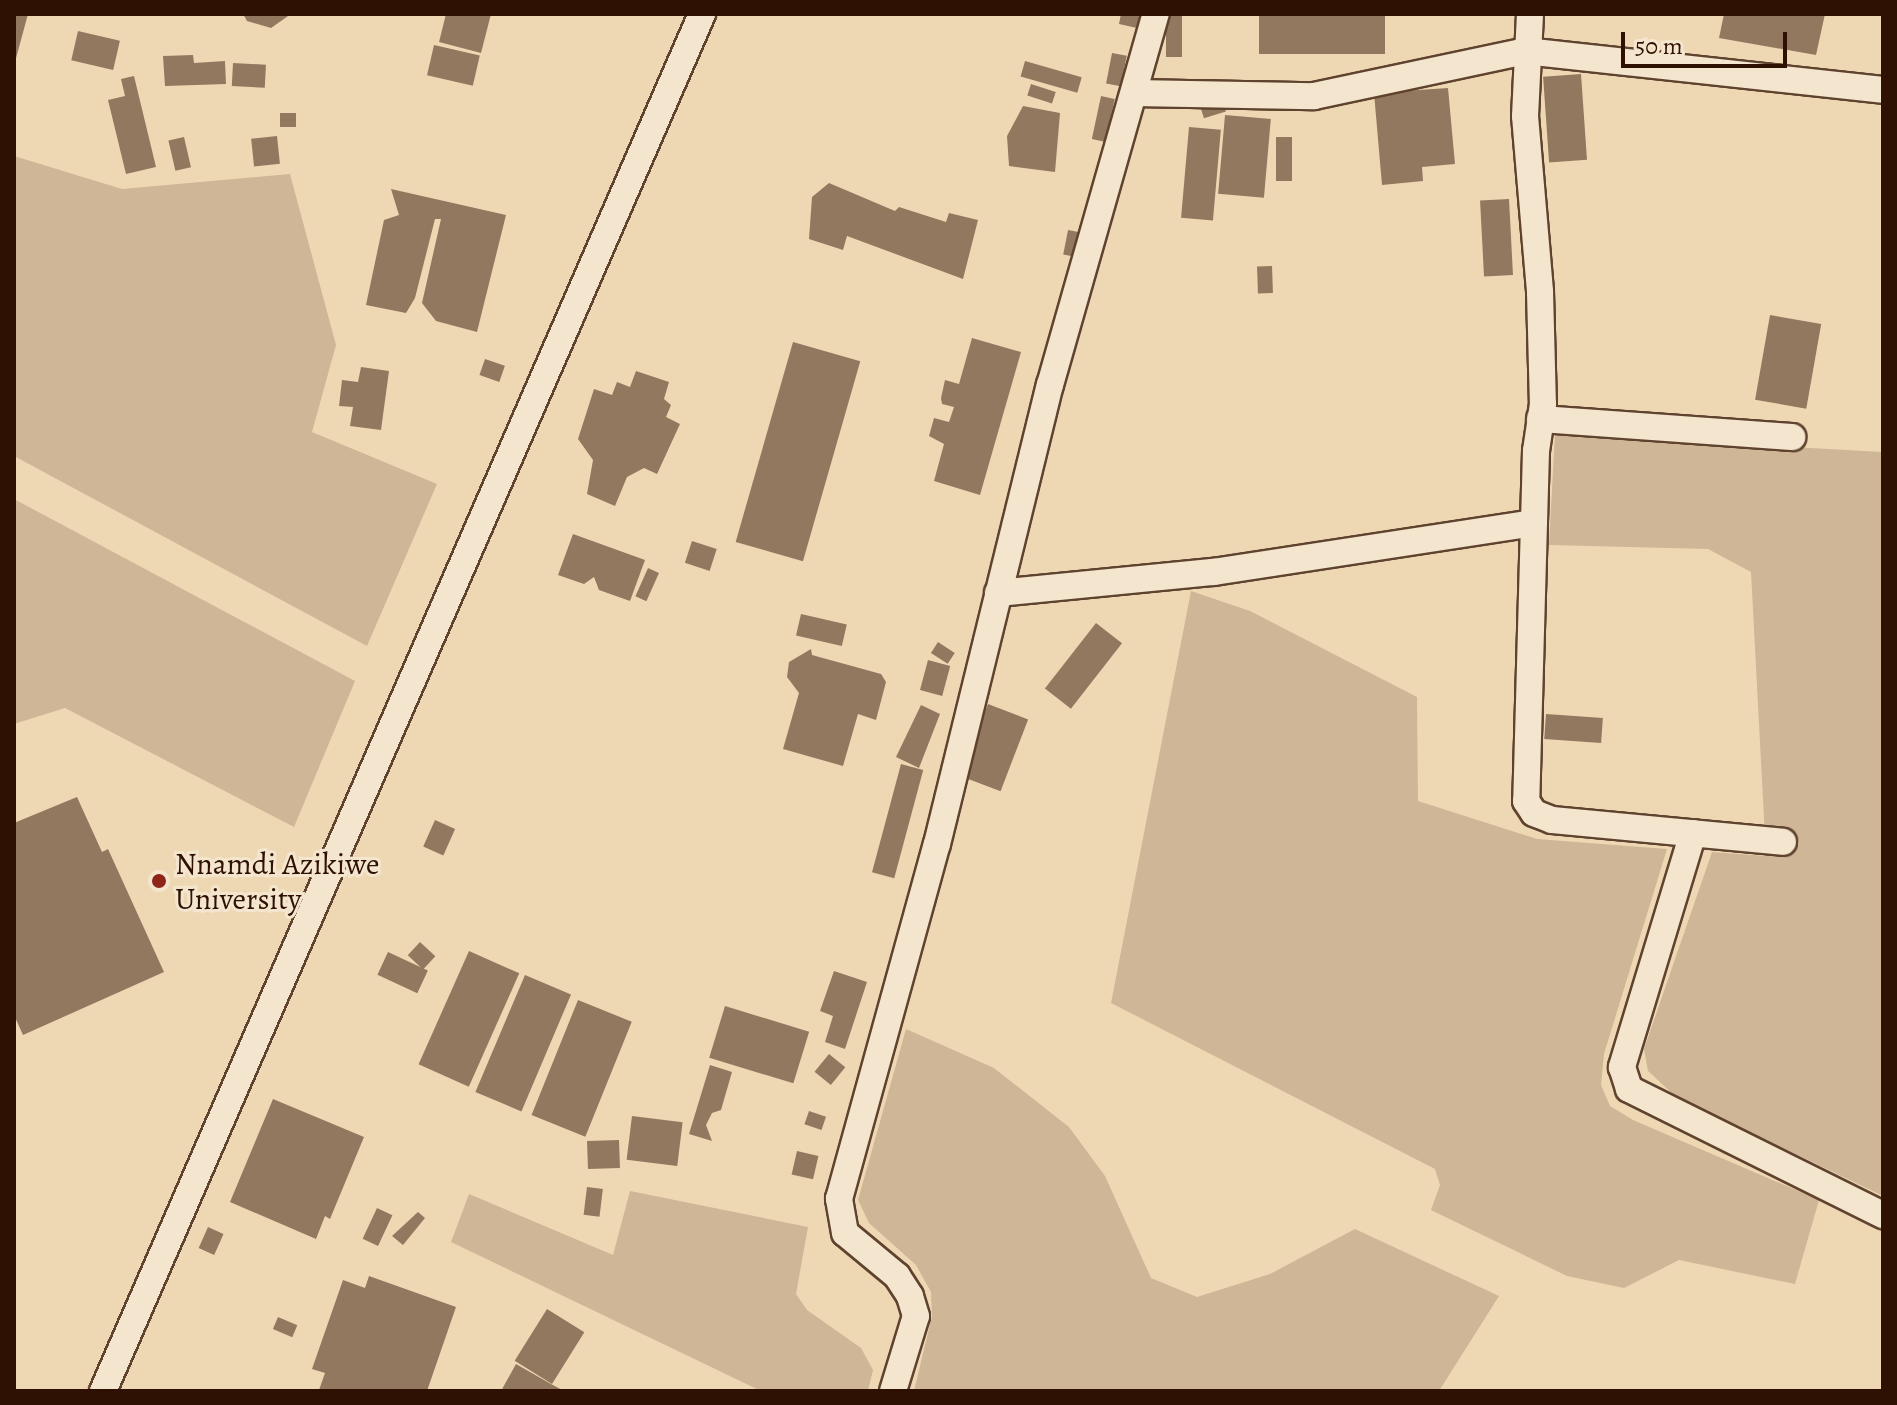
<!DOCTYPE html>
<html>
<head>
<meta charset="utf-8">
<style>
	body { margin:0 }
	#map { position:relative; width:1897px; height:1405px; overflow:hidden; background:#eed8b4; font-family:Alegreya,serif }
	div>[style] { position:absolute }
	.green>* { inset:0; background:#ceb696 }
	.building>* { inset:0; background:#92785f; transform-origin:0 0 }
	.roads { filter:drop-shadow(2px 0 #5f432f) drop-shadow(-2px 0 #5f432f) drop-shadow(0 2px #5f432f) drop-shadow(0 -2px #5f432f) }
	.minor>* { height:26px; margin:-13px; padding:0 13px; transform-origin:13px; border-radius:13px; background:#f4e6ce }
	.dots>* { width:22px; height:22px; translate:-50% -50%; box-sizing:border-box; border:4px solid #f4e6ce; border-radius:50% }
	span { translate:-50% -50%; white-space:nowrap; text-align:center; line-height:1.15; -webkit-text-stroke:6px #f4e6ce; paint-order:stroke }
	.poi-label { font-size:30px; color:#2f1103 }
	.left { translate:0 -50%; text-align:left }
	.frame { position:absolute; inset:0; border:16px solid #2f1103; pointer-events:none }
	.scale { position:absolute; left:1621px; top:32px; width:166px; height:36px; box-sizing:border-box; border:4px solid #2f1103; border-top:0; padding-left:10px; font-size:24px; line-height:28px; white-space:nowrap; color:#2f1103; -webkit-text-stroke:6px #f4e6ce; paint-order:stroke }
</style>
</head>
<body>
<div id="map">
	<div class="green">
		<i style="clip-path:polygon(14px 156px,122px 189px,290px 174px,336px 345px,312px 432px,437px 484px,367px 646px,14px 456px)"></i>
		<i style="clip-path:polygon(1555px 434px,1883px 452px,1883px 1196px,1675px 1096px,1648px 1071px,1644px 1049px,1712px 852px,1766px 856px,1751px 572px,1708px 549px,1549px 545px)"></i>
		<i style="clip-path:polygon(14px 499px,355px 681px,294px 827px,65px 708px,14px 724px)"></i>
		<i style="clip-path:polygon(1191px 591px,1250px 611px,1417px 697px,1418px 801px,1537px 839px,1667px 849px,1604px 1054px,1601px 1085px,1610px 1106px,1633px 1120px,1819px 1200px,1795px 1284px,1679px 1260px,1624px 1288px,1567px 1276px,1431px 1210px,1440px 1185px,1435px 1169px,1111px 1003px)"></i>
		<i style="clip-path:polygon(906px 1029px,994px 1068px,1069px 1127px,1105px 1176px,1151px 1278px,1197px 1297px,1270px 1274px,1355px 1229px,1499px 1296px,1439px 1391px,914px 1391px,932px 1316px,931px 1292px,916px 1265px,869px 1223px,858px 1200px)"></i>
		<i style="clip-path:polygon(630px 1191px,808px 1227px,796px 1294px,807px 1310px,861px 1348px,873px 1370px,868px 1391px,761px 1391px,451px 1242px,469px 1194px,613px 1255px)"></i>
	</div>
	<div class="building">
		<i style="clip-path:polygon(14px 14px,28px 14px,15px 62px,14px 62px)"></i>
		<i style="clip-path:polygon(243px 14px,291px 14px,271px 28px,247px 21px)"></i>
		<i style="clip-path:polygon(446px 14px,491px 14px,481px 53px,439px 42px)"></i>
		<i style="clip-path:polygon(1121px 14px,1140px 14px,1137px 28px,1119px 24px)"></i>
		<i style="left:1166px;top:14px;width:16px;height:43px"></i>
		<i style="left:1259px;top:14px;width:126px;height:40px"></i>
		<i style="clip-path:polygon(1724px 14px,1825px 14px,1816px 55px,1719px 38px)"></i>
		<i style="left:78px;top:31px;width:43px;height:30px;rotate:13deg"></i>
		<i style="left:434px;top:45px;width:47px;height:31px;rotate:13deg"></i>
		<i style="left:1112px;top:53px;width:15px;height:31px;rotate:11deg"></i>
		<i style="clip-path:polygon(193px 55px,194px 63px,225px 61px,226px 84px,165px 86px,163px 56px)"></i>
		<i style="left:1025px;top:61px;width:59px;height:16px;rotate:16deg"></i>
		<i style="left:233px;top:63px;width:33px;height:23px;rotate:3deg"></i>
		<i style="left:1581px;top:74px;width:86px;height:38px;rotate:86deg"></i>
		<i style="clip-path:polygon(134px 76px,156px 167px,126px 174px,108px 100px,125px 96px,121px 79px)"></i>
		<i style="left:1031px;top:84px;width:26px;height:12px;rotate:18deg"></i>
		<i style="clip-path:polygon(1448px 88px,1455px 164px,1422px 167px,1423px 181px,1382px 185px,1374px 93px)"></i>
		<i style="left:1101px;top:96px;width:14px;height:44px;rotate:12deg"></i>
		<i style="left:1223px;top:102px;width:10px;height:23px;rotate:73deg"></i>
		<i style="clip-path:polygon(1023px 106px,1060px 113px,1055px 172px,1009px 166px,1007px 136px)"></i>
		<i style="left:296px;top:113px;width:14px;height:16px;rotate:90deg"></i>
		<i style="left:1225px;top:115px;width:46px;height:79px;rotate:5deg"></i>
		<i style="left:1189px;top:127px;width:32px;height:91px;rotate:5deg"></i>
		<i style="left:277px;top:136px;width:28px;height:26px;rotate:84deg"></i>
		<i style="left:184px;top:137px;width:31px;height:16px;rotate:77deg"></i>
		<i style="left:1276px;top:137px;width:16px;height:44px"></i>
		<i style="clip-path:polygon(829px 183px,895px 211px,899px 207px,946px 222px,949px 213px,978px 220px,963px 279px,847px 236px,843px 250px,809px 239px,812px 197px)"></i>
		<i style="clip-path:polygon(391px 189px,506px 215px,477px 332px,436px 321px,422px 303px,441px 219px,435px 219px,415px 298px,406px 313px,366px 305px,384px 220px,399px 215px)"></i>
		<i style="left:1509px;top:199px;width:76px;height:29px;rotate:87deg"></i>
		<i style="left:1068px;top:230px;width:16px;height:25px;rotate:11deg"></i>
		<i style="left:1272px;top:266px;width:27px;height:15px;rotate:88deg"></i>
		<i style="left:1770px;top:315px;width:52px;height:86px;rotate:10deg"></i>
		<i style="clip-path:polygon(972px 338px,1021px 352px,980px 495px,934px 481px,944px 444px,929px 436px,934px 418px,949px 422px,954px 407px,942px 404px,941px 398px,945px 380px,959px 384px)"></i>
		<i style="left:793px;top:342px;width:70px;height:208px;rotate:16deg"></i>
		<i style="left:485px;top:359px;width:21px;height:17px;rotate:19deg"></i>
		<i style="clip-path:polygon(361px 367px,389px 371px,381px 430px,350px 426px,353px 407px,339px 406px,342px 380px,358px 382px)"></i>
		<i style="clip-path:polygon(636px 371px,669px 382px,664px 399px,671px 405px,666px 417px,680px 424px,657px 474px,644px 468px,627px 477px,615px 506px,587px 494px,593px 460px,578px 439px,594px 389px,612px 395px,617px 382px,630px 387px)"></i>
		<i style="clip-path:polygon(573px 534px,645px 560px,630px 601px,599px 590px,594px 577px,584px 584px,558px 575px)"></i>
		<i style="left:692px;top:541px;width:26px;height:23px;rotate:18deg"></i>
		<i style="left:648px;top:568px;width:12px;height:31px;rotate:24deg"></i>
		<i style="left:801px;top:614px;width:47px;height:22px;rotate:13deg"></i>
		<i style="left:1096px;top:623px;width:33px;height:83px;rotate:38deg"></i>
		<i style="left:938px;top:642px;width:20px;height:13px;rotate:33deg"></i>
		<i style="clip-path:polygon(811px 649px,812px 655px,881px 674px,886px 682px,876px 720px,858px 714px,843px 766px,783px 749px,799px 693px,787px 677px,789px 662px)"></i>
		<i style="left:928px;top:660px;width:23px;height:31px;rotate:15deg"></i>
		<i style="left:988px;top:704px;width:43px;height:77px;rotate:21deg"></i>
		<i style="clip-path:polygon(921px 705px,940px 714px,919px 768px,896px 757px)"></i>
		<i style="left:1546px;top:714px;width:57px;height:25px;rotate:4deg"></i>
		<i style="left:901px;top:764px;width:23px;height:112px;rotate:15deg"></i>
		<i style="clip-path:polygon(77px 797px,102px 852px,108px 849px,164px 972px,23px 1035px,14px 1015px,14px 823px)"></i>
		<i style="left:435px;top:820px;width:22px;height:29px;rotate:24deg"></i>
		<i style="left:420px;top:942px;width:21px;height:18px;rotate:43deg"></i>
		<i style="left:469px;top:951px;width:55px;height:124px;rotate:24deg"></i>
		<i style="left:388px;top:952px;width:44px;height:25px;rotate:25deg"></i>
		<i style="clip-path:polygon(834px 971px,867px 982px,845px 1049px,825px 1042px,833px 1016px,820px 1011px)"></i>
		<i style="left:525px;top:975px;width:50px;height:127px;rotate:23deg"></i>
		<i style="left:578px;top:1000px;width:58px;height:124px;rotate:22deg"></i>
		<i style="left:725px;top:1006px;width:88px;height:54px;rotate:17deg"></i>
		<i style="left:829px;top:1054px;width:21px;height:23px;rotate:39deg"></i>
		<i style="clip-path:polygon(710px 1065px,732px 1072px,721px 1110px,712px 1113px,706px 1125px,712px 1141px,689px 1134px)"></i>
		<i style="clip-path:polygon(273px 1099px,364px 1137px,330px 1219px,325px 1216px,316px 1239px,230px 1202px)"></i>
		<i style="left:809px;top:1111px;width:18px;height:14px;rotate:19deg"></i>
		<i style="left:632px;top:1116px;width:51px;height:44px;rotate:7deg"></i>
		<i style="left:619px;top:1140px;width:28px;height:32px;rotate:88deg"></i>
		<i style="left:797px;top:1151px;width:22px;height:24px;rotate:13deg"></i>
		<i style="left:587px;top:1187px;width:16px;height:28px;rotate:7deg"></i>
		<i style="left:377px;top:1208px;width:17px;height:34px;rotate:25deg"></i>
		<i style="clip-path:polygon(418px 1212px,425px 1218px,403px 1245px,392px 1236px)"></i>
		<i style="left:208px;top:1227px;width:17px;height:23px;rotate:24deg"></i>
		<i style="clip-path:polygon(369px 1276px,456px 1307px,427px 1391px,319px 1390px,325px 1373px,312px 1369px,343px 1280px,365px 1288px)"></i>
		<i style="left:547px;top:1309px;width:44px;height:61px;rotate:32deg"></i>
		<i style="left:278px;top:1317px;width:21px;height:13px;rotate:23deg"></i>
		<i style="clip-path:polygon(516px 1364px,551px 1384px,564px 1391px,501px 1391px)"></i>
	</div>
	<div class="roads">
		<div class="minor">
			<i style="left:1530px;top:14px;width:102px;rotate:92.8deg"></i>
			<i style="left:1525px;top:116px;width:177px;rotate:85.1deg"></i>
			<i style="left:1540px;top:292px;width:112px;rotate:88.5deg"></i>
			<i style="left:1543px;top:404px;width:48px;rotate:98.5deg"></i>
			<i style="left:1536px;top:451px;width:350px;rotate:91.6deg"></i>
			<i style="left:1526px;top:801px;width:14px;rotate:56deg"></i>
			<i style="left:1534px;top:813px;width:19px;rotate:21deg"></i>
			<i style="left:1552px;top:820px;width:232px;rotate:5.4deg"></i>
			<i style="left:1134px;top:93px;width:180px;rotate:1deg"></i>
			<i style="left:1314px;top:96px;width:216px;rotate:-12deg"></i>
			<i style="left:1525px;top:51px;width:360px;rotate:6.2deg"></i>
			<i style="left:1540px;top:419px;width:253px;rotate:4.1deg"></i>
			<i style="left:998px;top:593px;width:217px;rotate:-5.6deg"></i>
			<i style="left:1214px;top:572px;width:323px;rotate:-8.7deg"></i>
			<i style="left:1693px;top:833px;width:245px;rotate:106.9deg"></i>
			<i style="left:1622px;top:1067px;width:23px;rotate:72deg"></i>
			<i style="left:1629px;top:1089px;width:284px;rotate:26.4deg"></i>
			<i style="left:103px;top:1391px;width:1502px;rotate:-66.49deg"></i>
			<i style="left:893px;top:1391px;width:78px;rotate:-73deg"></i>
			<i style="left:916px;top:1316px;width:21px;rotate:-107deg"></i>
			<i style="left:910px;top:1296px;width:24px;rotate:-123deg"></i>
			<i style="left:897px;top:1276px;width:67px;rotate:-140.4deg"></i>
			<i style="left:845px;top:1233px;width:35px;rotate:-100deg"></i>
			<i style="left:839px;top:1199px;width:368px;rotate:-74.6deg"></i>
			<i style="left:937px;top:844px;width:473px;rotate:-76.2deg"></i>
			<i style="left:1050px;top:385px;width:386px;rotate:-74.1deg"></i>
		</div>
	</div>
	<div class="dots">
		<i style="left:159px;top:881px;background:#8f2418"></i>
	</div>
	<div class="poi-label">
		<span class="left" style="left:175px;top:881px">Nnamdi Azikiwe<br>University</span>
	</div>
	<div class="frame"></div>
	<div class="scale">50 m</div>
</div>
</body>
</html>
